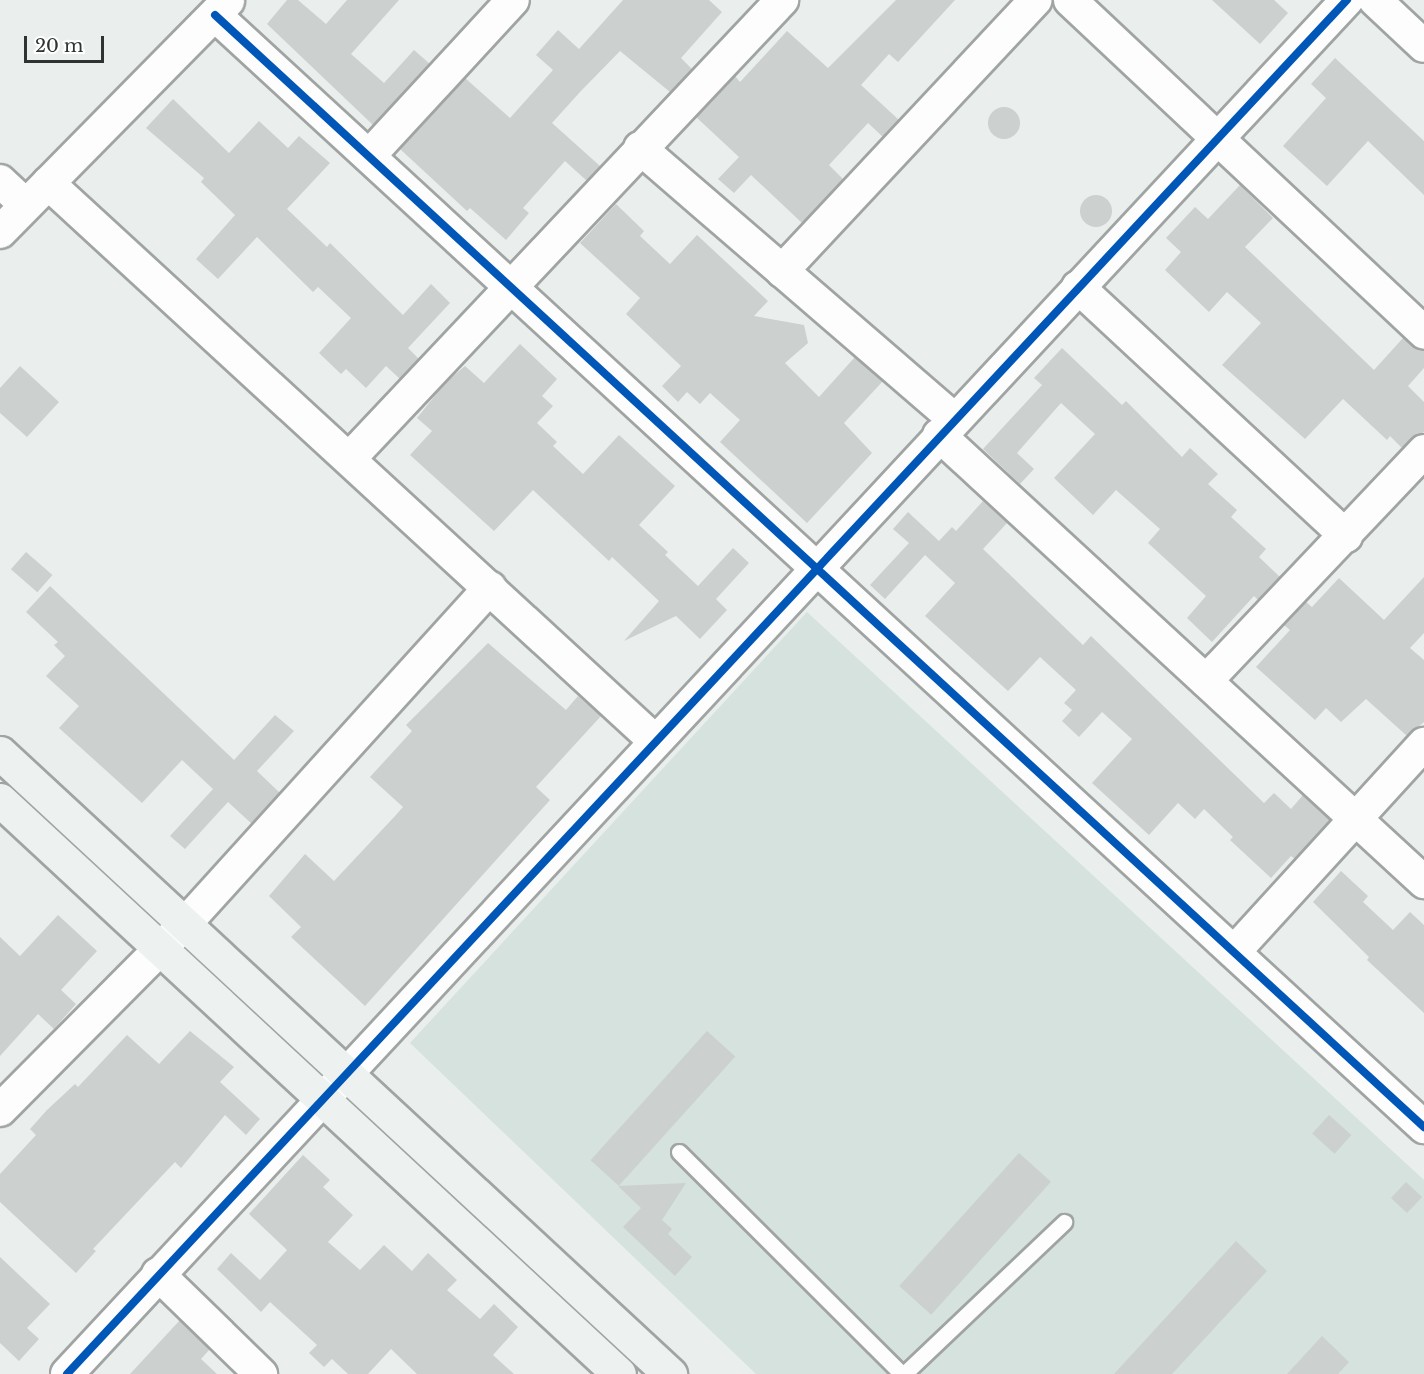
<!DOCTYPE html>
<html>
<head>
<meta charset="utf-8">
<style>
	body { margin:0 }
	#map { position:relative; width:1424px; height:1374px; overflow:hidden; background:#eaefed; font-family:"Libre Baskerville",serif }
	div>[style] { position:absolute }
	.built>* { inset:0; background:#d5e2de }
	.building>* { inset:0; background:#ccd0ce; transform-origin:0 0 }
	.round { border-radius:50% }
	.roads { filter:drop-shadow(2px 0 #a0a4a2) drop-shadow(-2px 0 #a0a4a2) drop-shadow(0 2px #a0a4a2) drop-shadow(0 -2px #a0a4a2) }
	.lane>* { height:15px; margin:-7.5px; padding:0 7.5px; transform-origin:7.5px; border-radius:7.5px; background:#fcfdfc }
	.street>* { height:32px; margin:-16px; padding:0 16px; transform-origin:16px; border-radius:16px; background:#fcfdfc }
	.secondary>* { height:33px; margin:-16.5px; padding:0 16.5px; transform-origin:16.5px; border-radius:16.5px; background:#edf2f1 }
	.cycleway>* { height:8px; margin:-4px; padding:0 4px; transform-origin:4px; border-radius:4px; background:#0057b8 }
	span { translate:-50% -50%; white-space:nowrap; text-align:center; line-height:1.15; -webkit-text-stroke:5px #fff; paint-order:stroke }
	.scale { position:absolute; left:24px; top:36px; width:80px; height:27px; box-sizing:border-box; border:3px solid #2f3332; border-top:0; padding-left:8px; font-size:18px; line-height:21px; white-space:nowrap; color:#2f3332; -webkit-text-stroke:4px #fff; paint-order:stroke }
</style>
</head>
<body>
<div id="map">
	<div class="built">
		<i style="clip-path:polygon(807px 612px,1424px 1180px,1424px 1374px,756px 1374px,410px 1043px)"></i>
	</div>
	<div class="building">
		<i style="clip-path:polygon(287px 0,298px 0,326px 24px,347px 0,399px 0,351px 54px,384px 83px,414px 50px,430px 64px,373px 125px,267px 24px)"></i>
		<i style="clip-path:polygon(623px 0,709px 0,722px 12px,681px 58px,692px 69px,670px 92px,620px 51px,580px 92px,552px 123px,600px 166px,587px 181px,565px 161px,523px 208px,529px 213px,506px 240px,470px 208px,467px 211px,400px 149px,465px 78px,510px 118px,553px 70px,536px 55px,558px 30px,579px 49px)"></i>
		<i style="clip-path:polygon(896px 0,955px 0,898px 62px,889px 54px,861px 85px,899px 120px,883px 137px,868px 123px,829px 165px,843px 179px,802px 223px,751px 175px,734px 193px,718px 179px,739px 157px,696px 117px,735px 76px,740px 82px,787px 31px,828px 68px)"></i>
		<i style="clip-path:polygon(1212px 0,1274px 0,1288px 13px,1260px 44px)"></i>
		<i style="clip-path:polygon(1335px 58px,1424px 141px,1424px 195px,1368px 141px,1327px 186px,1283px 146px,1326px 98px,1311px 84px)"></i>
		<i style="clip-path:polygon(173px 99px,229px 153px,259px 121px,288px 148px,299px 136px,330px 163px,287px 209px,327px 247px,330px 243px,403px 315px,431px 284px,450px 303px,408px 348px,419px 359px,400px 379px,386px 366px,366px 388px,346px 369px,341px 374px,319px 353px,351px 318px,318px 287px,313px 292px,257px 237px,218px 279px,196px 259px,235px 215px,201px 182px,204px 178px,146px 128px)"></i>
		<i class="round" style="left:988px;top:107px;width:32px;height:32px"></i>
		<i style="clip-path:polygon(1240px 185px,1273px 218px,1245px 247px,1374px 370px,1403px 338px,1424px 350px,1424px 368px,1408px 386px,1424px 402px,1424px 432px,1402px 448px,1390px 436px,1387px 440px,1343px 399px,1305px 439px,1222px 365px,1261px 323px,1227px 292px,1209px 312px,1165px 270px,1181px 252px,1166px 238px,1195px 207px,1208px 219px)"></i>
		<i class="round" style="left:1080px;top:195px;width:32px;height:32px"></i>
		<i style="clip-path:polygon(616px 204px,644px 231px,640px 236px,670px 264px,697px 235px,768px 301px,754px 316px,804px 325px,808px 343px,785px 363px,819px 397px,855px 357px,883px 381px,844px 423px,872px 453px,807px 523px,720px 442px,740px 420px,710px 393px,700px 404px,687px 392px,678px 402px,662px 386px,681px 366px,626px 314px,640px 298px,580px 243px)"></i>
		<i style="clip-path:polygon(520px 344px,557px 379px,542px 396px,553px 406px,537px 423px,557px 442px,553px 446px,583px 474px,619px 435px,675px 486px,639px 525px,668px 552px,665px 555px,698px 586px,733px 548px,749px 563px,716px 599px,727px 610px,700px 639px,676px 616px,624px 641px,659px 601px,612px 557px,609px 561px,533px 490px,494px 531px,410px 455px,432px 431px,417px 418px,445px 383px,465px 366px,484px 383px)"></i>
		<i style="clip-path:polygon(1062px 348px,1122px 405px,1126px 401px,1182px 457px,1190px 448px,1218px 474px,1208px 484px,1237px 510px,1231px 517px,1266px 549px,1259px 557px,1280px 577px,1258px 600px,1254px 596px,1212px 642px,1187px 618px,1206px 596px,1148px 543px,1160px 529px,1116px 490px,1093px 515px,1054px 478px,1095px 434px,1061px 403px,1017px 453px,1034px 469px,1020px 484px,983px 449px,1042px 385px,1034px 378px)"></i>
		<i style="clip-path:polygon(20px 366px,59px 402px,27px 437px,0 413px,0 388px)"></i>
		<i style="clip-path:polygon(983px 501px,1007px 523px,983px 549px,1083px 645px,1091px 636px,1264px 803px,1274px 793px,1291px 809px,1303px 795px,1330px 820px,1295px 859px,1291px 856px,1271px 878px,1230px 840px,1233px 837px,1204px 809px,1195px 819px,1178px 803px,1149px 835px,1092px 783px,1132px 739px,1102px 712px,1079px 737px,1062px 721px,1072px 710px,1064px 703px,1076px 690px,1040px 657px,1008px 691px,925px 616px,955px 583px,925px 555px,885px 599px,870px 585px,909px 543px,893px 529px,908px 512px,939px 541px,952px 527px,956px 531px)"></i>
		<i style="left:26px;top:552px;width:35px;height:23px;rotate:41deg"></i>
		<i style="clip-path:polygon(1424px 577px,1424px 633px,1410px 648px,1424px 660px,1424px 722px,1407px 736px,1366px 699px,1341px 722px,1326px 708px,1315px 720px,1256px 667px,1290px 630px,1284px 625px,1306px 602px,1312px 607px,1339px 578px,1384px 620px)"></i>
		<i style="clip-path:polygon(50px 586px,234px 760px,275px 715px,294px 731px,257px 771px,280px 793px,252px 824px,228px 802px,185px 849px,170px 836px,213px 789px,182px 760px,142px 803px,59px 728px,79px 706px,46px 676px,65px 656px,54px 645px,58px 642px,26px 612px)"></i>
		<i style="clip-path:polygon(488px 643px,566px 710px,578px 696px,601px 716px,536px 787px,550px 800px,365px 1006px,291px 937px,301px 927px,269px 896px,305px 854px,334px 881px,395px 816px,403px 807px,370px 777px,412px 731px,406px 725px)"></i>
		<i style="clip-path:polygon(1341px 871px,1368px 896px,1363px 902px,1393px 930px,1410px 912px,1424px 925px,1424px 1013px,1367px 960px,1369px 957px,1313px 902px)"></i>
		<i style="clip-path:polygon(58px 915px,97px 951px,61px 990px,76px 1004px,54px 1029px,38px 1014px,0 1056px,0 937px,20px 956px)"></i>
		<i style="clip-path:polygon(190px 1031px,234px 1067px,220px 1082px,260px 1119px,246px 1135px,225px 1115px,181px 1168px,175px 1162px,93px 1249px,96px 1251px,76px 1273px,0 1202px,0 1174px,36px 1135px,30px 1129px,47px 1110px,75px 1084px,78px 1087px,127px 1035px,159px 1064px)"></i>
		<i style="left:707px;top:1031px;width:38px;height:174px;rotate:42deg"></i>
		<i style="left:1329px;top:1115px;width:30px;height:25px;rotate:42deg"></i>
		<i style="left:1019px;top:1153px;width:43px;height:179px;rotate:42deg"></i>
		<i style="clip-path:polygon(303px 1155px,330px 1180px,323px 1187px,353px 1215px,328px 1242px,360px 1270px,384px 1245px,412px 1271px,428px 1253px,457px 1280px,447px 1290px,480px 1319px,494px 1304px,518px 1327px,493px 1355px,514px 1374px,417px 1374px,391px 1349px,368px 1374px,348px 1374px,332px 1359px,324px 1367px,309px 1353px,317px 1345px,270px 1302px,261px 1312px,217px 1269px,231px 1253px,260px 1280px,287px 1250px,249px 1214px)"></i>
		<i style="left:1406px;top:1182px;width:22px;height:22px;rotate:43deg"></i>
		<i style="clip-path:polygon(686px 1183px,662px 1220px,672px 1229px,668px 1234px,692px 1257px,675px 1276px,623px 1227px,641px 1208px,618px 1186px)"></i>
		<i style="clip-path:polygon(1236px 1241px,1267px 1271px,1172px 1374px,1114px 1374px)"></i>
		<i style="clip-path:polygon(0 1257px,50px 1304px,27px 1328px,39px 1339px,19px 1361px,0 1343px)"></i>
		<i style="clip-path:polygon(180px 1320px,210px 1349px,201px 1359px,217px 1374px,130px 1374px)"></i>
		<i style="clip-path:polygon(1322px 1336px,1349px 1362px,1338px 1374px,1287px 1374px)"></i>
	</div>
	<div class="roads">
		<div class="lane">
			<i style="left:679px;top:1152px;width:315px;rotate:44.9deg"></i>
			<i style="left:904px;top:1374px;width:221px;rotate:-43.5deg"></i>
		</div>
		<div class="street">
			<i style="left:1070px;top:0;width:486px;rotate:43.2deg"></i>
			<i style="left:1375px;top:0;width:67px;rotate:43.2deg"></i>
			<i style="left:215px;top:15px;width:1643px;rotate:42.61deg"></i>
			<i style="left:640px;top:148px;width:415px;rotate:40.8deg"></i>
			<i style="left:369px;top:156px;width:212px;rotate:-47.3deg"></i>
			<i style="left:0;top:181px;width:34px;rotate:43deg"></i>
			<i style="left:48px;top:183px;width:823px;rotate:42.59deg"></i>
			<i style="left:0;top:232px;width:325px;rotate:-45.4deg"></i>
			<i style="left:782px;top:271px;width:371px;rotate:-46.9deg"></i>
			<i style="left:1078px;top:287px;width:366px;rotate:42.9deg"></i>
			<i style="left:939px;top:435px;width:660px;rotate:42.67deg"></i>
			<i style="left:350px;top:458px;width:630px;rotate:-46.67deg"></i>
			<i style="left:1206px;top:681px;width:317px;rotate:-46.5deg"></i>
			<i style="left:1234px;top:952px;width:282px;rotate:-47.6deg"></i>
			<i style="left:0;top:1110px;width:262px;rotate:-45.2deg"></i>
			<i style="left:185px;top:924px;width:454px;rotate:-47.8deg"></i>
			<i style="left:158px;top:1274px;width:144px;rotate:44.2deg"></i>
			<i style="left:67px;top:1374px;width:1878px;rotate:-47.03deg"></i>
		</div>
		<div class="secondary">
			<i style="left:0;top:753px;width:914px;rotate:42.83deg"></i>
			<i style="left:0;top:800px;width:844px;rotate:42.84deg"></i>
		</div>
	</div>
	<div class="cycleway">
		<i style="left:215px;top:15px;width:1643px;rotate:42.61deg"></i>
		<i style="left:67px;top:1374px;width:1878px;rotate:-47.03deg"></i>
	</div>
	<div class="scale">20 m</div>
</div>
</body>
</html>
